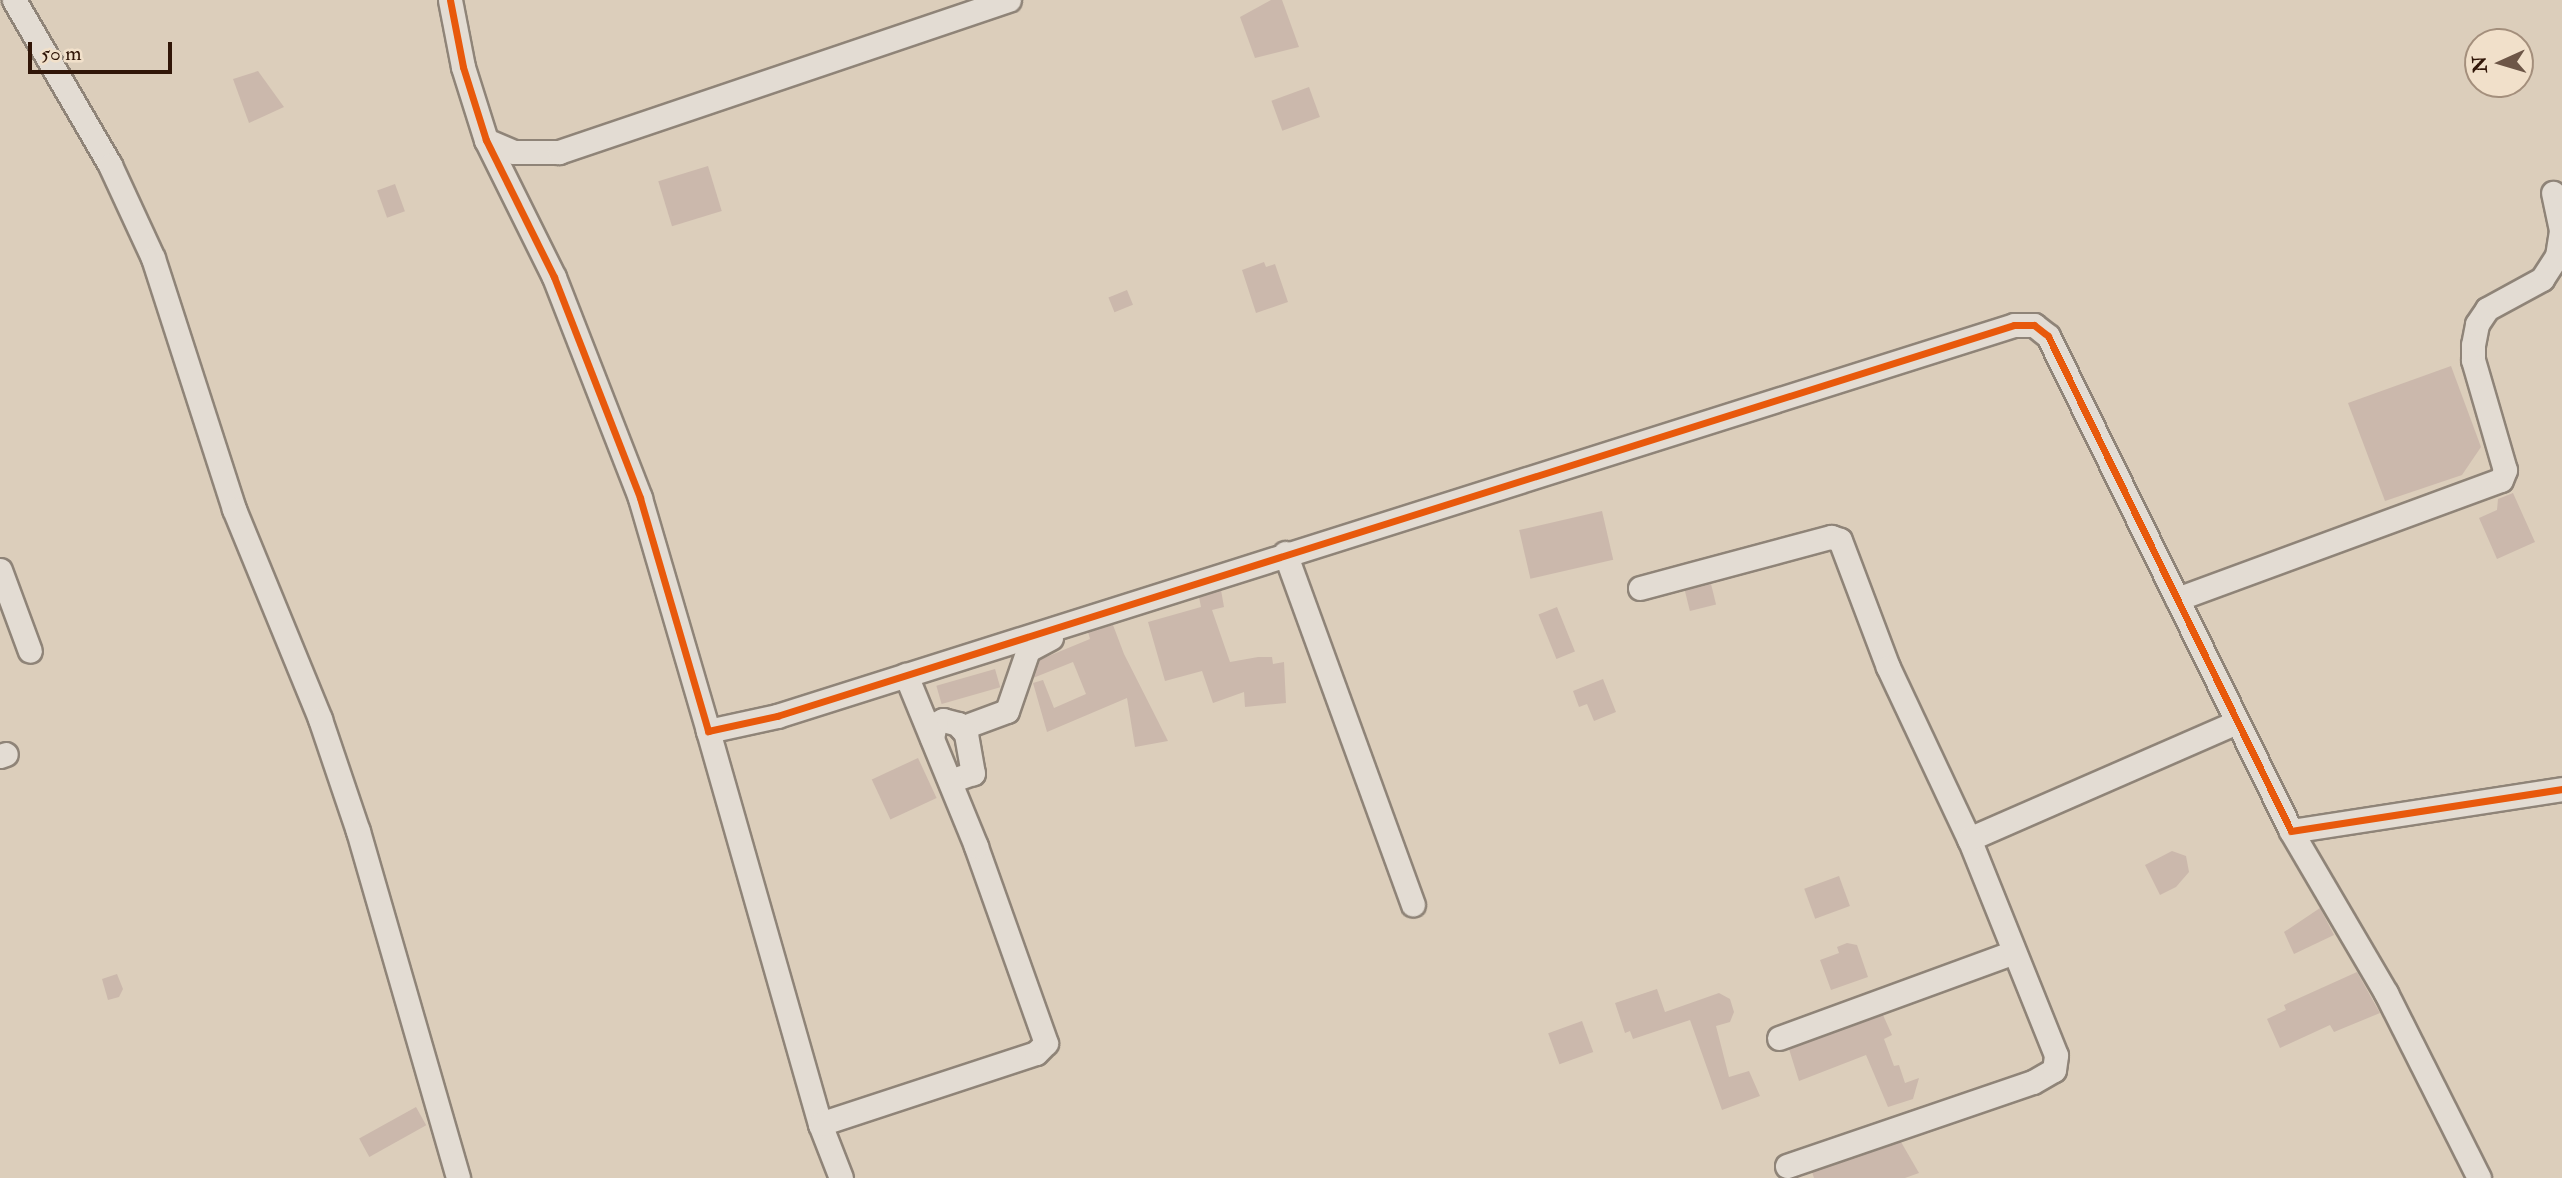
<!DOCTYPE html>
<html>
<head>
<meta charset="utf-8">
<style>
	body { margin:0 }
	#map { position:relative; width:2562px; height:1178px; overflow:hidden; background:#dccebb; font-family:"IM FELL Double Pica",serif }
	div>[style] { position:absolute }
	.building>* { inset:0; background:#cbb8ac; transform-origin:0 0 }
	.roads { filter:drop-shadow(2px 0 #8f8478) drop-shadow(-2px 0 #8f8478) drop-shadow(0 2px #8f8478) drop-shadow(0 -2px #8f8478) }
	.minor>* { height:23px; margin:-11.5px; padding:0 11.5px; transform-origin:11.5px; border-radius:11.5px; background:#e3dcd3 }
	.cycleway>* { height:7px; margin:-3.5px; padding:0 3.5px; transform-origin:3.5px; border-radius:3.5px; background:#e8590c }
	span { translate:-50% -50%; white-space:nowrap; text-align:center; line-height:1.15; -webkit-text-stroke:5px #f1e0ca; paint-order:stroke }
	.north { position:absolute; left:2464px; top:28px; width:70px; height:70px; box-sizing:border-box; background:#f1e0ca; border:2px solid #a48f7c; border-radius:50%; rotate:266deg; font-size:19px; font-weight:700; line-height:28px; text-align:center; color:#311608 }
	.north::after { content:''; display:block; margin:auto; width:24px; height:32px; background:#6d5647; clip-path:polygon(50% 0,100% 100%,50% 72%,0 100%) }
	.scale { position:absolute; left:28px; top:42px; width:144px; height:32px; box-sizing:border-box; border:4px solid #311608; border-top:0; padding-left:9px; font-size:21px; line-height:24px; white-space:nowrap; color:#311608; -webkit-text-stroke:5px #f1e0ca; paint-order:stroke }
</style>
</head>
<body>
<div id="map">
	<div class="building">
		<i style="clip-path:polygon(1271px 0,1282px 0,1299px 47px,1255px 58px,1240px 17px)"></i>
		<i style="clip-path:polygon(258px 71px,284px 107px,249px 123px,233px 79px)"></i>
		<i style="left:1309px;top:87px;width:32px;height:40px;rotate:70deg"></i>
		<i style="left:708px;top:166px;width:47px;height:52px;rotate:73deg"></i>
		<i style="left:395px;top:184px;width:29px;height:19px;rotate:70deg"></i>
		<i style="clip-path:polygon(1264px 262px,1266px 267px,1275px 264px,1288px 302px,1256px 313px,1242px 270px)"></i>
		<i style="left:1127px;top:290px;width:16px;height:20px;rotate:68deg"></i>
		<i style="clip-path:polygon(2451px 366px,2481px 447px,2462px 475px,2385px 501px,2348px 403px)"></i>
		<i style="clip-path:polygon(2513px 493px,2535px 542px,2497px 559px,2479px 518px,2497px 510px,2498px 499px)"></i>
		<i style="left:1602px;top:511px;width:50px;height:85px;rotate:77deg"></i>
		<i style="left:1711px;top:584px;width:21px;height:27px;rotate:76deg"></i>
		<i style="clip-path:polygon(1221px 590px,1224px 607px,1212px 610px,1230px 662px,1258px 657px,1272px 657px,1273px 664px,1284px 662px,1286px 703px,1245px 707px,1244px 692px,1213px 703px,1202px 671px,1165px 681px,1148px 622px,1201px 607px,1199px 597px)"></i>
		<i style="left:1557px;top:607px;width:48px;height:20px;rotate:68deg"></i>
		<i style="clip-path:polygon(1113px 625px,1124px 654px,1168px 741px,1135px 747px,1127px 698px,1047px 732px,1033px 683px,1043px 680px,1054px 708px,1086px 694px,1073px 662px,1033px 678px,1039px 660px,1090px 639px,1088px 632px)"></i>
		<i style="left:995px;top:669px;width:19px;height:61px;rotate:74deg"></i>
		<i style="clip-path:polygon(1603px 679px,1616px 712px,1594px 721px,1587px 704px,1579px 707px,1573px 691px)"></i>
		<i style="left:918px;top:758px;width:44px;height:51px;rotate:65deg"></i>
		<i style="clip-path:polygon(2172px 851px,2186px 856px,2189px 872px,2176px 887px,2160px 895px,2145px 865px)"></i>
		<i style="left:1839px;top:876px;width:32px;height:37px;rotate:70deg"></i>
		<i style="clip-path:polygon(2320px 908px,2334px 935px,2294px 954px,2284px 932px)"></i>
		<i style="clip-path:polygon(1847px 943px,1857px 945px,1868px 977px,1831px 990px,1820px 960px,1839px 953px,1837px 947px)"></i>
		<i style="clip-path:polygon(2357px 972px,2380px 1013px,2334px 1032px,2330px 1025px,2280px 1048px,2267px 1019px,2286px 1010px,2284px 1005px)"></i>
		<i style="clip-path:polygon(117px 974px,123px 989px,119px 997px,108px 1000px,102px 979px)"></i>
		<i style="clip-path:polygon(1657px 989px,1665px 1012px,1719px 993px,1730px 999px,1734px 1012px,1730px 1022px,1716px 1026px,1729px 1077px,1749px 1071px,1760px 1096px,1722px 1110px,1690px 1020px,1633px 1039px,1630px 1031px,1625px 1033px,1615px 1003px)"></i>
		<i style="clip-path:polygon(1883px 1015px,1892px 1035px,1884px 1039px,1894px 1066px,1899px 1065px,1905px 1083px,1919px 1078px,1913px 1099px,1888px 1107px,1866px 1055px,1799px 1081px,1789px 1049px)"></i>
		<i style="left:1582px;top:1021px;width:33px;height:36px;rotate:70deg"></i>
		<i style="left:416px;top:1107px;width:21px;height:65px;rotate:61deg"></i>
		<i style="clip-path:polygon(1901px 1142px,1919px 1173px,1905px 1178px,1814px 1178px,1812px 1172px)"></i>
	</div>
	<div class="roads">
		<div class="minor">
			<i style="left:14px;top:0;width:191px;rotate:59.8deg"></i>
			<i style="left:110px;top:165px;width:102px;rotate:65.2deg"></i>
			<i style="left:153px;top:258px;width:264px;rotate:72.1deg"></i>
			<i style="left:234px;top:509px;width:227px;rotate:67.7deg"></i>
			<i style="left:320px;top:719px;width:118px;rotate:71.3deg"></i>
			<i style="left:358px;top:831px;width:361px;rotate:73.9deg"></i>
			<i style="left:450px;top:0;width:68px;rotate:79deg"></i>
			<i style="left:463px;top:67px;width:77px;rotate:72.5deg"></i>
			<i style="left:486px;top:140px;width:153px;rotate:63.6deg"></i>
			<i style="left:554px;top:277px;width:237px;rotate:68.7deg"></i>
			<i style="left:640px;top:498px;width:243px;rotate:73.7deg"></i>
			<i style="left:708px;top:731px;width:71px;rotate:-12.3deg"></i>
			<i style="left:777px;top:716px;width:1297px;rotate:-17.54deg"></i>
			<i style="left:2014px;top:325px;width:20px"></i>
			<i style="left:2034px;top:325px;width:18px;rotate:38deg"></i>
			<i style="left:2048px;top:336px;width:551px;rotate:63.85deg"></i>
			<i style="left:2291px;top:831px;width:274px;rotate:-8.8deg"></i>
			<i style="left:486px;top:140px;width:30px;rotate:23deg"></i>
			<i style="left:514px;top:152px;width:45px"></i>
			<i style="left:559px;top:152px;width:475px;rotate:-18.7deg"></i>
			<i style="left:1285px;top:553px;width:374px;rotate:70deg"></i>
			<i style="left:0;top:570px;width:86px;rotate:69.7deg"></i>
			<i style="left:1640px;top:588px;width:198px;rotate:-15deg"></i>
			<i style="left:1831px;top:537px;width:9px;rotate:18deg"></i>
			<i style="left:1840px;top:540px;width:136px;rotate:69.3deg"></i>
			<i style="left:1888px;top:667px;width:190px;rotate:64.8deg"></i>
			<i style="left:2177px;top:599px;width:345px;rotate:-20.2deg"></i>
			<i style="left:2501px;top:480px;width:11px;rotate:-68deg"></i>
			<i style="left:2505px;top:470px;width:115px;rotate:-106.2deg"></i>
			<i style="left:2473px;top:360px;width:15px;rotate:-90deg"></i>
			<i style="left:2473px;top:345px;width:21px;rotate:-79deg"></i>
			<i style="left:2477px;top:324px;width:18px;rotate:-56deg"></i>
			<i style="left:2487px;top:309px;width:63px;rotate:-28.6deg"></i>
			<i style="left:2542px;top:279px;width:27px;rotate:-57deg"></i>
			<i style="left:2557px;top:256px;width:26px;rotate:-81deg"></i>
			<i style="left:2561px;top:230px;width:38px;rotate:-102deg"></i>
			<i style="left:961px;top:728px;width:49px;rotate:-20.3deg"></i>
			<i style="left:1007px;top:711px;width:65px;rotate:-71deg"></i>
			<i style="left:1028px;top:650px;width:26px;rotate:-28deg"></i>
			<i style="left:708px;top:731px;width:409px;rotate:74.1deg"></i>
			<i style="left:820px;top:1124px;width:58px;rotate:68.7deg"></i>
			<i style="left:932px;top:738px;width:14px;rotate:-78deg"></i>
			<i style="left:935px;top:724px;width:9px;rotate:-27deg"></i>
			<i style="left:943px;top:720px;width:16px;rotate:15deg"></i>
			<i style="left:958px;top:724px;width:13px;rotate:51deg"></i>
			<i style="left:966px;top:734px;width:40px;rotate:80deg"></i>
			<i style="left:973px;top:773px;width:24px;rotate:161deg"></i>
			<i style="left:0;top:756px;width:6px;rotate:-18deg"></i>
			<i style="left:2291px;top:831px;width:188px;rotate:59.6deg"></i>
			<i style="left:2386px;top:993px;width:207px;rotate:63.3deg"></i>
			<i style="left:1779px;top:1038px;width:250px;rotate:-20.1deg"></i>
			<i style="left:820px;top:1124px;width:227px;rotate:-18.2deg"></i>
			<i style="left:1036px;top:1053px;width:14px;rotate:-45deg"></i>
			<i style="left:1046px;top:1043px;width:209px;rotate:-109.6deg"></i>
			<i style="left:976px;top:846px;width:185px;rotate:-112.3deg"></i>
			<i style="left:1787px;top:1166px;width:260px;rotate:-18.9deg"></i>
			<i style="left:2033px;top:1082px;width:24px;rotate:-30deg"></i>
			<i style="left:2054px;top:1070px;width:15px;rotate:-82deg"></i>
			<i style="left:2056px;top:1055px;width:233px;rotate:-111.9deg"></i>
			<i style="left:1969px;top:839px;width:292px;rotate:-23.6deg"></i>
		</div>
	</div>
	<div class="cycleway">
		<i style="left:450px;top:0;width:68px;rotate:79deg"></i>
		<i style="left:463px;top:67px;width:77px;rotate:72.5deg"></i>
		<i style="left:486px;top:140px;width:153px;rotate:63.6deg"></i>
		<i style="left:554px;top:277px;width:237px;rotate:68.7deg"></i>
		<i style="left:640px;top:498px;width:243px;rotate:73.7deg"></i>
		<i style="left:708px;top:731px;width:71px;rotate:-12.3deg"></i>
		<i style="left:777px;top:716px;width:1297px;rotate:-17.54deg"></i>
		<i style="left:2014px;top:325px;width:20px"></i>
		<i style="left:2034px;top:325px;width:18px;rotate:38deg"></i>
		<i style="left:2048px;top:336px;width:551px;rotate:63.85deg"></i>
		<i style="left:2291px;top:831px;width:274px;rotate:-8.8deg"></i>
	</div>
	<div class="north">N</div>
	<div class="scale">50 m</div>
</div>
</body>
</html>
